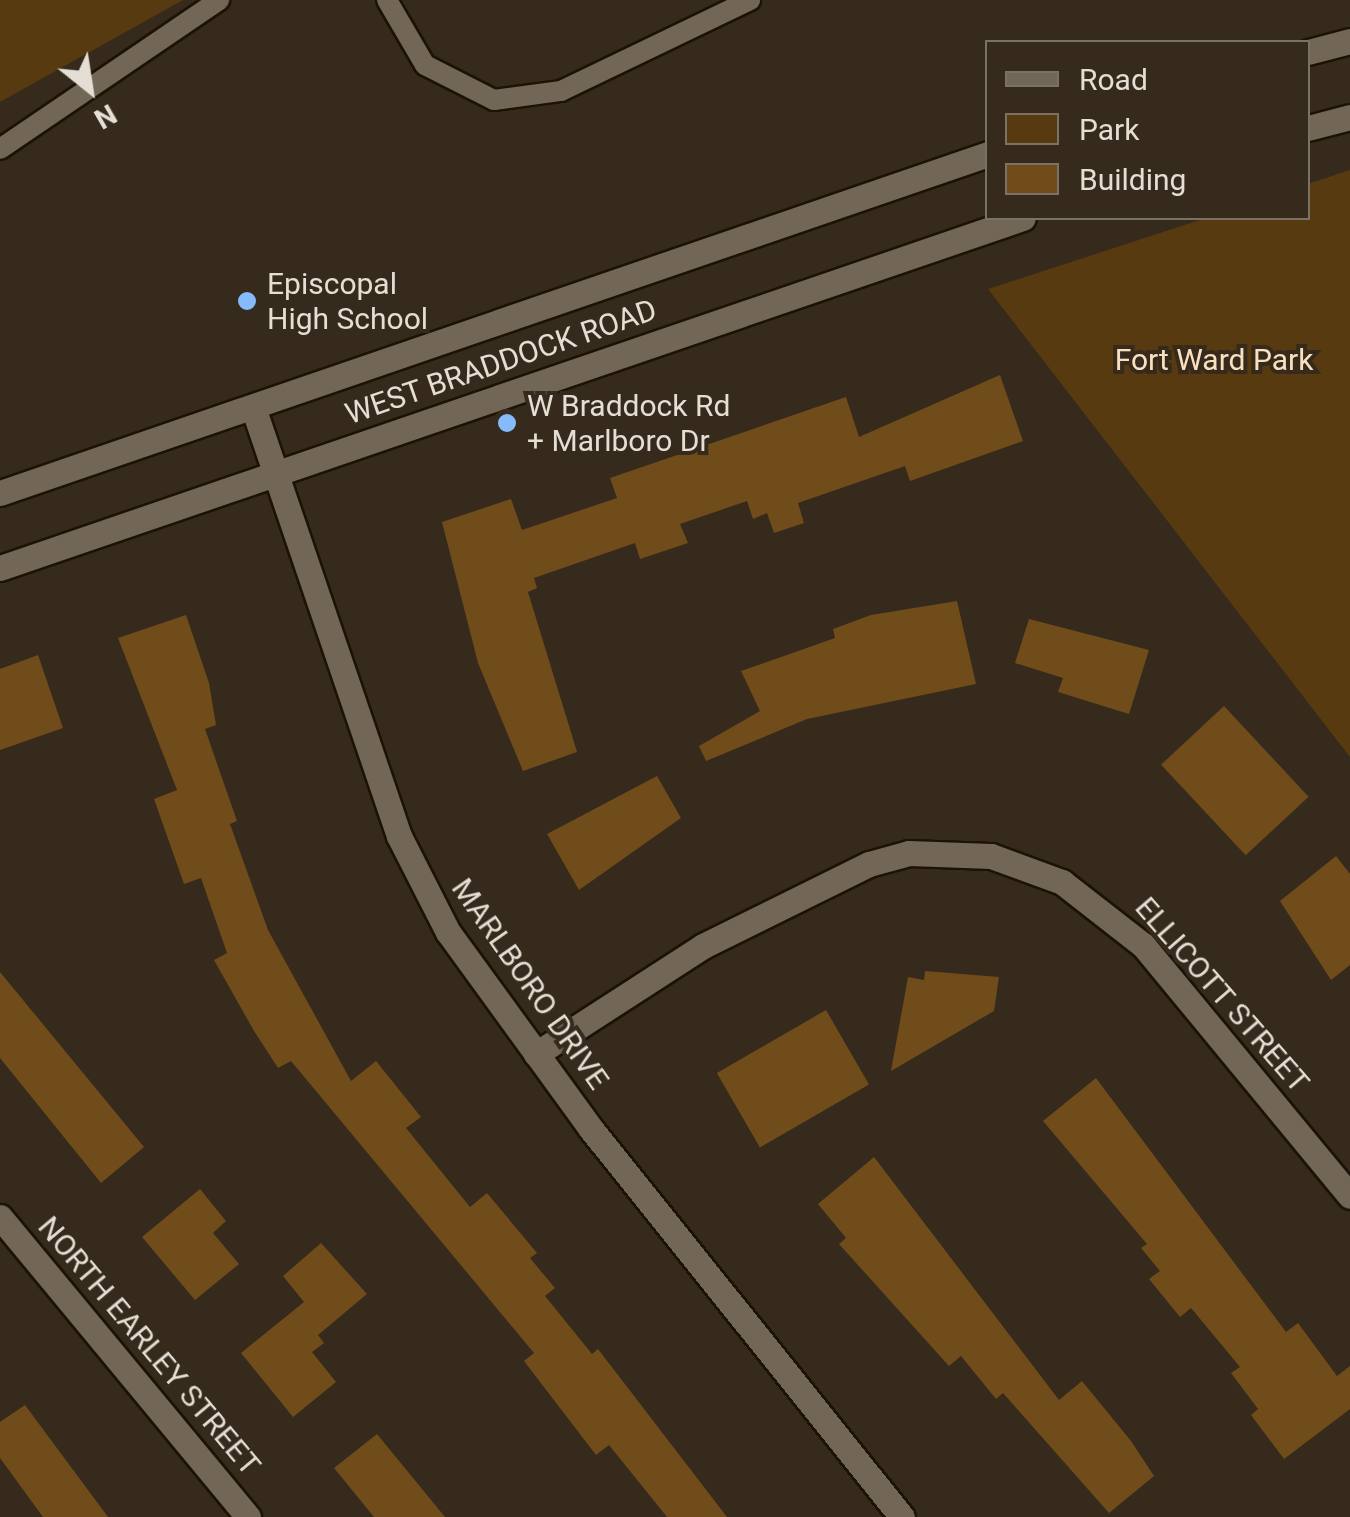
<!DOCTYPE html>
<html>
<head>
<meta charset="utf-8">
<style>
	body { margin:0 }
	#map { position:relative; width:1350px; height:1517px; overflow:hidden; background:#352a1c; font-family:Roboto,sans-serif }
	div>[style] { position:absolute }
	.green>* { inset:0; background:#583a10 }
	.building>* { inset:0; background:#704c1b; transform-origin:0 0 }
	.roads { filter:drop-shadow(2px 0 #1c1206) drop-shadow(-2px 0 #1c1206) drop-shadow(0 2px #1c1206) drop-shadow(0 -2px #1c1206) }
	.lane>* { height:20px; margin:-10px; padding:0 10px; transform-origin:10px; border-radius:10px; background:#726657 }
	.street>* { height:25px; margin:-12.5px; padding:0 12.5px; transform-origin:12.5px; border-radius:12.5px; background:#726657 }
	.secondary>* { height:25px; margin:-12.5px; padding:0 12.5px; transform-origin:12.5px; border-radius:12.5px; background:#726657 }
	.dots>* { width:28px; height:28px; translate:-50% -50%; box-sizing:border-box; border:5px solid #352a1c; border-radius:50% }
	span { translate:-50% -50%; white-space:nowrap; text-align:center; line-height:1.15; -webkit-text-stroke:8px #352a1c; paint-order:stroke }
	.poi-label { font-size:30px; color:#e5ded5 }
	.left { translate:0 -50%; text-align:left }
	.park-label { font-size:30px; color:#fbe0c0 }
	.street-label { font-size:30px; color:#e5ded5 }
	.legend { position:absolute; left:985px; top:40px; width:325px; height:180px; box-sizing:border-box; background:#352a1c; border:2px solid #7b7266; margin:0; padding:12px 18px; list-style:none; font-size:30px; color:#e5ded5 }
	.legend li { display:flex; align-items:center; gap:20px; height:50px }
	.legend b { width:50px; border:2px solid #7b7266 }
	.north { position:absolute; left:40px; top:40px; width:100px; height:100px; -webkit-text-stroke:8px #352a1c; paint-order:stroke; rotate:150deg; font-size:28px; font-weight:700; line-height:40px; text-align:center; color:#e5ded5 }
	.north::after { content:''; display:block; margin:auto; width:35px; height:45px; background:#e5ded5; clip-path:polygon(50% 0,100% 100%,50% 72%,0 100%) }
</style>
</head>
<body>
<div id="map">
	<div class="green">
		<i style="clip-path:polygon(0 0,183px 0,0 102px)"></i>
		<i style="clip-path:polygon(1350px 170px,1350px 757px,988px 289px,1206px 218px,1308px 218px,1308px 184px)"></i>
	</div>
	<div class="building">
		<i style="clip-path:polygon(1000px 375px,1023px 441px,910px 481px,905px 466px,798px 503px,804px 523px,774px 533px,767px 513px,753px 519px,747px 501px,680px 524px,688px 543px,640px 559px,635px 543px,534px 578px,537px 588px,528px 592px,577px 752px,523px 771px,478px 663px,442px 522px,511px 499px,522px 530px,617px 498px,610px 478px,846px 397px,859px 437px)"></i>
		<i style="clip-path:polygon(957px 601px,976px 684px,807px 719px,706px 761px,699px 746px,760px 711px,741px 671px,835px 638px,833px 629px,871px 615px)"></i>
		<i style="clip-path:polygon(186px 615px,209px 683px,216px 725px,205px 729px,237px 821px,230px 824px,268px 930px,351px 1081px,376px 1061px,421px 1117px,406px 1128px,470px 1207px,487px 1193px,537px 1253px,530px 1258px,555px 1288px,545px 1296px,592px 1354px,598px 1349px,727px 1517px,667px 1517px,609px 1445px,596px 1455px,524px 1361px,534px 1353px,291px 1061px,278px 1068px,254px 1031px,214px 960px,227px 953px,201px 878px,184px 884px,154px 799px,177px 790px,118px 638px)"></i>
		<i style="clip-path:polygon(1029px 619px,1149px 650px,1129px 714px,1058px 692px,1063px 678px,1015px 663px)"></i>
		<i style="clip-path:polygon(38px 655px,63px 728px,0 750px,0 669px)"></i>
		<i style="left:1224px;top:706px;width:124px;height:86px;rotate:47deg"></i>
		<i style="clip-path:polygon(657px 776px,681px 818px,579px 890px,547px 834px)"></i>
		<i style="clip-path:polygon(1336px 856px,1350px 874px,1350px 965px,1331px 980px,1280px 901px)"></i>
		<i style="clip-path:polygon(925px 971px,999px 977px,994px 1011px,891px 1071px,908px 977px,924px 980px)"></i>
		<i style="clip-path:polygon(0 972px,144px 1147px,101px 1183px,0 1058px)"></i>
		<i style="left:826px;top:1010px;width:86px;height:126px;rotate:60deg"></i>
		<i style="clip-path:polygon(1096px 1078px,1286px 1332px,1298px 1323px,1337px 1376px,1350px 1366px,1350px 1409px,1284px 1459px,1251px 1415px,1258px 1409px,1231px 1373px,1240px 1367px,1191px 1308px,1180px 1317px,1149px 1279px,1160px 1271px,1141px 1248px,1147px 1244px,1043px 1121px)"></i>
		<i style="clip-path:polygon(874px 1157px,1059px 1400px,1082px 1381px,1131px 1441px,1154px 1476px,1109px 1513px,1003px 1393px,996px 1399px,961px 1356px,949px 1366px,839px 1244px,846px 1238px,818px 1204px)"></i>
		<i style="clip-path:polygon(200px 1189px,226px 1221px,213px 1233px,239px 1264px,195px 1300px,142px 1237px)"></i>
		<i style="clip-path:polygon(321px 1243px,367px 1294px,318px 1335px,324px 1343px,312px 1352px,336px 1382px,293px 1417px,241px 1353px,304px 1302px,283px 1276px)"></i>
		<i style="clip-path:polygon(25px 1405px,108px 1517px,43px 1517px,0 1458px,0 1422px)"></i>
		<i style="clip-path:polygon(377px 1434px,445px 1517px,374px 1517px,334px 1468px)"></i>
	</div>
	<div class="roads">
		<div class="lane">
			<i style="left:387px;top:0;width:75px;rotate:59.7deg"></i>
			<i style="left:425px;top:65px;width:77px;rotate:26.9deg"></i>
			<i style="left:494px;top:100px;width:68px;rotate:-7.7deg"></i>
			<i style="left:561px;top:91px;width:210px;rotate:-25.7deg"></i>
			<i style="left:0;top:149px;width:265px;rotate:-34.2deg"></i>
		</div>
		<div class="street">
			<i style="left:253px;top:407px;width:453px;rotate:71.2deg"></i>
			<i style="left:399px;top:836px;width:108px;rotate:63deg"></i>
			<i style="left:448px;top:932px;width:243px;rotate:54deg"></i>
			<i style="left:591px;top:1129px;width:497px;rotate:51.3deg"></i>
			<i style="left:536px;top:1054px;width:199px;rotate:-32.9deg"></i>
			<i style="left:703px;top:946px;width:185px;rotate:-26.3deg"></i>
			<i style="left:869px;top:864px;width:41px;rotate:-15.4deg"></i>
			<i style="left:909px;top:853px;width:82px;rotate:2.1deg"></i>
			<i style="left:991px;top:856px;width:76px;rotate:20.1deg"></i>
			<i style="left:1062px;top:882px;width:103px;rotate:37.9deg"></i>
			<i style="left:1143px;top:945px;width:325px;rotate:50.5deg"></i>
		</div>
		<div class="secondary">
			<i style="left:1308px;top:52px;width:43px;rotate:-14.7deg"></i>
			<i style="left:1308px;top:128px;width:43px;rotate:-14.7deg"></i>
			<i style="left:0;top:493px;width:1045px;rotate:-18.94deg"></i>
			<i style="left:0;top:568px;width:1081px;rotate:-18.89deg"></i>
			<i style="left:0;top:1217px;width:389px;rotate:50.4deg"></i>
		</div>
	</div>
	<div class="dots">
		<i style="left:247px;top:301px;background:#85bbfb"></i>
		<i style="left:507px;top:423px;background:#85bbfb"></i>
	</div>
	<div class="poi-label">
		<span class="left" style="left:267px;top:301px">Episcopal<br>High School</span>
		<span class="left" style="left:527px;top:423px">W Braddock Rd<br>+ Marlboro Dr</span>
	</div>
	<div class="park-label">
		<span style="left:1214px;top:360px">Fort Ward Park</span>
	</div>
	<div class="street-label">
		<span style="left:501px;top:362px;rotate:-19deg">WEST BRADDOCK ROAD</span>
		<span style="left:530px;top:984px;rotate:55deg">MARLBORO DRIVE</span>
		<span style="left:1222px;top:995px;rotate:49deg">ELLICOTT STREET</span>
		<span style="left:149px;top:1346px;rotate:50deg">NORTH EARLEY STREET</span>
	</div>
	<ul class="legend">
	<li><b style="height:12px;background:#726657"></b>Road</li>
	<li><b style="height:28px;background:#583a10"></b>Park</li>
	<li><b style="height:28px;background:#704c1b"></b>Building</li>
	</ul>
	<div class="north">N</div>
</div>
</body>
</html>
